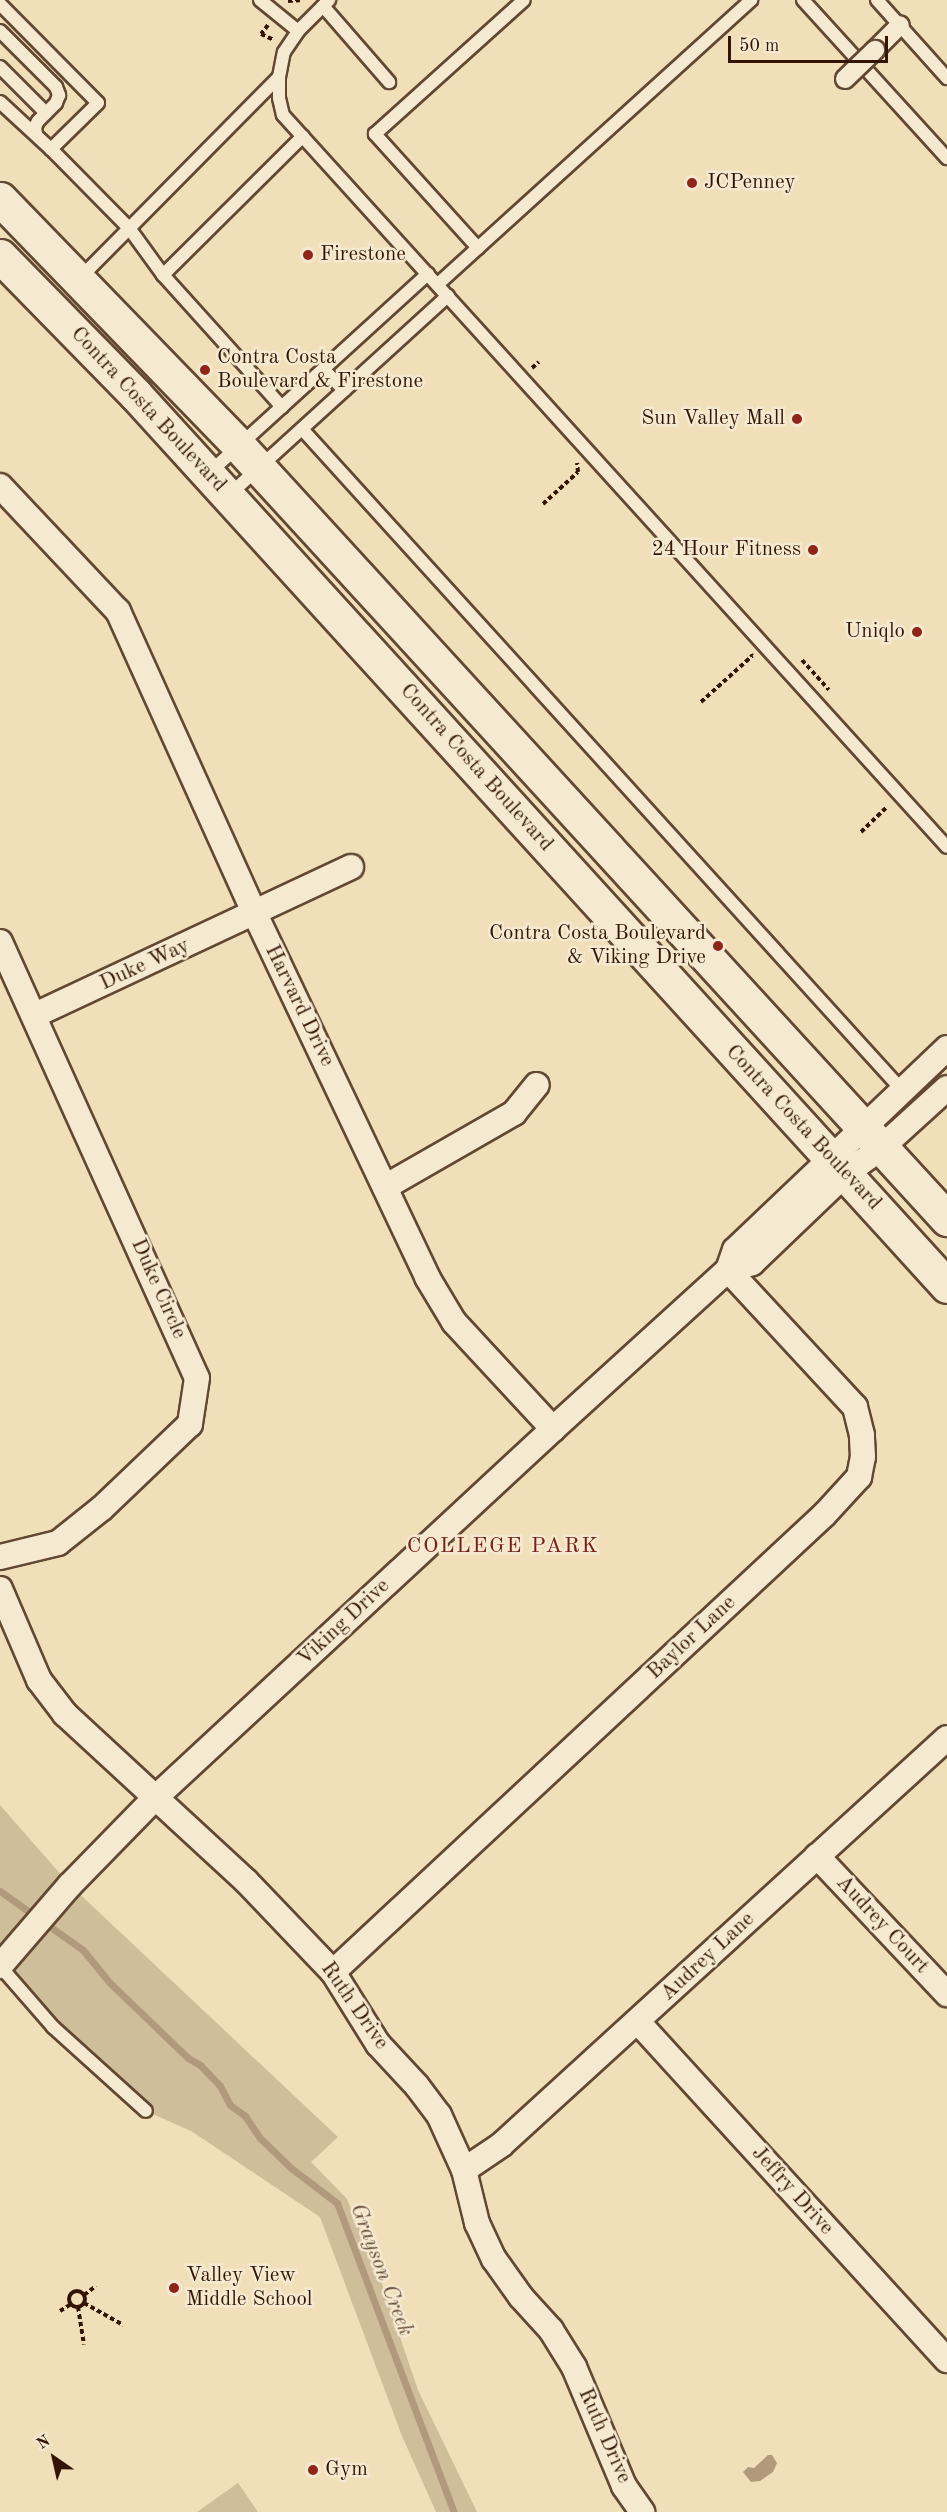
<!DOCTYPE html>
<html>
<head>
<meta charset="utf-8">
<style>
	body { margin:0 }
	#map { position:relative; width:947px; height:2512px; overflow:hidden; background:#f0dfb8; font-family:"Old Standard TT",serif }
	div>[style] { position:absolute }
	.green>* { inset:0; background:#d0bd9a }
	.water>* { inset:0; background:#b09a7b }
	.stream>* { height:7px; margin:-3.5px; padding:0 3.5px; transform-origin:3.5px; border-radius:3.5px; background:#b09a7b }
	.path>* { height:4px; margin-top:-2px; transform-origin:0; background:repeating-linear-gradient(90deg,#331506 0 4.5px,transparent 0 7.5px) }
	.path>.ring { margin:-2px; padding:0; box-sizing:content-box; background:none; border:4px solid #331506; border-radius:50% }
	.roads { filter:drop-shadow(2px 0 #624832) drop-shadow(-2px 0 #624832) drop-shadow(0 2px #624832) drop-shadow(0 -2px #624832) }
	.service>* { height:12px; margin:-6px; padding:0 6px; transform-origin:6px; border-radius:6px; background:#f5ead1 }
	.pedestrian>* { height:18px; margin:-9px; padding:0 9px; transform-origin:9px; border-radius:9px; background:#f5ead1 }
	.minor>* { height:24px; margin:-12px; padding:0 12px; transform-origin:12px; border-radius:12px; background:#f5ead1 }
	.secondary>* { height:33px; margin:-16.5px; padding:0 16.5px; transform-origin:16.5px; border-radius:16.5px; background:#f5ead1 }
	.bridges { filter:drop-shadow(2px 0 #624832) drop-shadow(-2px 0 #624832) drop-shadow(0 2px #624832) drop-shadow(0 -2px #624832) }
	.pedestrian-bridge>* { height:18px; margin:-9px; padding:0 9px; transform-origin:9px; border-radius:9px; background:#f5ead1 }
	.dots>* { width:16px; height:16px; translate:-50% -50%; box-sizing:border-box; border:3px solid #f5ead1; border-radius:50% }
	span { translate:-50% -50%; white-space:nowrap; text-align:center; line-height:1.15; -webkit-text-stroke:5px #f5ead1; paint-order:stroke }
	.poi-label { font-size:21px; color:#331506 }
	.left { translate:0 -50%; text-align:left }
	.right { translate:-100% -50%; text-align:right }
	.street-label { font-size:21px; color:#331506 }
	.neighbourhood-label { font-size:22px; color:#7a1f14; letter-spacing:1.5px }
	.water-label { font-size:22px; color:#654a35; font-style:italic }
	.north { position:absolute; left:24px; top:2428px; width:60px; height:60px; -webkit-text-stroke:4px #f5ead1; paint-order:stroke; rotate:326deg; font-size:16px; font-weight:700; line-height:24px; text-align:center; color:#331506 }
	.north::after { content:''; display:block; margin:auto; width:21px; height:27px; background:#331506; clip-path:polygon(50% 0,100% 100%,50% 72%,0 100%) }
	.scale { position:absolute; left:728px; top:36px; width:160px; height:27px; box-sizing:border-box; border:3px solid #331506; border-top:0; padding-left:8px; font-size:18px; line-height:21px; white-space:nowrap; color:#331506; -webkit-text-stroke:4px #f5ead1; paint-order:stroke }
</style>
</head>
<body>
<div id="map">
	<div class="green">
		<i style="clip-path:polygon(0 1805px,70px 1885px,338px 2137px,311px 2162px,347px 2199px,379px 2275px,418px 2390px,477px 2512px,436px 2512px,402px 2436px,320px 2217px,191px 2131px,146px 2111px,0 1966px)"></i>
		<i style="clip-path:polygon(238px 2483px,258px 2512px,197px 2512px)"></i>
	</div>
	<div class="water">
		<i style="clip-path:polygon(768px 2455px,772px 2455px,777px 2463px,773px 2472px,760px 2481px,751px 2482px,743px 2472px,748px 2467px,754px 2468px)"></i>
	</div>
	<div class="stream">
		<i style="left:0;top:1891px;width:102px;rotate:35.4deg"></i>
		<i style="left:83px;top:1950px;width:41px;rotate:50.9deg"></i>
		<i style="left:109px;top:1982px;width:110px;rotate:43.9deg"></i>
		<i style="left:188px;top:2058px;width:14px;rotate:30deg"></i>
		<i style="left:200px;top:2065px;width:29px;rotate:46deg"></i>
		<i style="left:220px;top:2086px;width:21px;rotate:62deg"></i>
		<i style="left:230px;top:2105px;width:19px;rotate:36deg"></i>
		<i style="left:245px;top:2116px;width:27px;rotate:56deg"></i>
		<i style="left:260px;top:2138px;width:43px;rotate:44.1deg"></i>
		<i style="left:291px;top:2168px;width:58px;rotate:37.3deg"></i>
		<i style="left:337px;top:2203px;width:330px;rotate:69.3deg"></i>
	</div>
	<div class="path">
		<i style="left:288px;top:1px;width:15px;rotate:-4deg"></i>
		<i style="left:268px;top:25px;width:11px;rotate:128deg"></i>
		<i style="left:261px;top:34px;width:14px;rotate:25deg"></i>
		<i style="left:532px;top:368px;width:9px;rotate:-41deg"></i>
		<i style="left:543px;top:504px;width:47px;rotate:-42.4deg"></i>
		<i style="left:578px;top:472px;width:9px;rotate:-96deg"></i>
		<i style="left:802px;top:660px;width:40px;rotate:48deg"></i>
		<i style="left:701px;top:702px;width:69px;rotate:-42deg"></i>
		<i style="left:752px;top:656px;width:2px;rotate:-117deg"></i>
		<i style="left:861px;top:832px;width:37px;rotate:-44deg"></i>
		<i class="ring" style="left:69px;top:2291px;width:12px;height:12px"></i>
		<i style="left:84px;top:2295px;width:15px;rotate:-37deg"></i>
		<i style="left:84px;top:2303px;width:45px;rotate:29.4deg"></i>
		<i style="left:78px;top:2307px;width:38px;rotate:81deg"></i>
		<i style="left:60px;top:2311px;width:13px;rotate:-32deg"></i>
	</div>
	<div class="roads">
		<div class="service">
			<i style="left:260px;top:0;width:49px;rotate:39.2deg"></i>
			<i style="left:803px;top:0;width:214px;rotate:47.7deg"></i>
			<i style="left:877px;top:0;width:105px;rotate:48.1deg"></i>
			<i style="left:0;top:4px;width:139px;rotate:45.3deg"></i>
			<i style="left:98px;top:103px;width:66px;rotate:135.6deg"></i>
			<i style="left:51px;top:149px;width:111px;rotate:45.4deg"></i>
			<i style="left:129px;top:228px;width:58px;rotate:54.1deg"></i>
			<i style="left:323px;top:6px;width:101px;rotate:49deg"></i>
			<i style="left:0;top:31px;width:79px;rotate:45deg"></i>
			<i style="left:56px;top:87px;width:9px;rotate:69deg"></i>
			<i style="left:59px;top:95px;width:9px;rotate:111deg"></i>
			<i style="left:56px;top:103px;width:25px;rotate:135deg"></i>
			<i style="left:38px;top:121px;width:7px;rotate:117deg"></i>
			<i style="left:35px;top:127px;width:7px;rotate:82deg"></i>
			<i style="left:0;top:67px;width:65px;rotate:45deg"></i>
			<i style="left:279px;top:77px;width:21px;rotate:90deg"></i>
			<i style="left:279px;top:98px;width:17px;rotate:77deg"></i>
			<i style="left:283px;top:115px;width:988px;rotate:47.79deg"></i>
			<i style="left:0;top:102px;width:69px;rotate:42.7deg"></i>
			<i style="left:478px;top:248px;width:154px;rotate:-132.1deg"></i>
			<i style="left:375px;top:134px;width:200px;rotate:-42deg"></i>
			<i style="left:79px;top:279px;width:284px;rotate:-45.3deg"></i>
			<i style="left:279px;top:77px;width:25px;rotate:-79deg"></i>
			<i style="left:284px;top:52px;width:25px;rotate:-56deg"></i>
			<i style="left:298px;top:31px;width:44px;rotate:-45deg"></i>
			<i style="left:438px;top:284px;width:423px;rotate:-42.2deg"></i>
			<i style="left:323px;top:369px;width:30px;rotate:45deg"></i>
			<i style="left:282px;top:407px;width:178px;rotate:-132deg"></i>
			<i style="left:163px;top:275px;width:197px;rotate:-44.8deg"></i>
			<i style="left:302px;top:429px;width:891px;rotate:47.77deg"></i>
			<i style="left:209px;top:473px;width:296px;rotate:-42.3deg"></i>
			<i style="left:229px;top:495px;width:296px;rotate:-42.3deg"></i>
			<i style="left:0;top:1966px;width:81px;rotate:49deg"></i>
			<i style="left:53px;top:2027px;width:125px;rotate:42.1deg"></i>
		</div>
		<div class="pedestrian">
			<i style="left:875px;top:50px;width:35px;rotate:-45deg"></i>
		</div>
		<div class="minor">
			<i style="left:0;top:486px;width:172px;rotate:46.7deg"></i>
			<i style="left:118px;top:611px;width:333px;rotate:65.7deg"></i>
			<i style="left:255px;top:914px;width:402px;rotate:64.6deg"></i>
			<i style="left:427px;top:1277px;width:52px;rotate:59deg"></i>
			<i style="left:454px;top:1322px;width:146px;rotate:47.2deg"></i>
			<i style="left:0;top:942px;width:478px;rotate:65.7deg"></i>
			<i style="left:197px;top:1378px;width:47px;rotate:98.7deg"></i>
			<i style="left:190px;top:1424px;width:122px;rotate:136.3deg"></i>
			<i style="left:102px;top:1508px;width:56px;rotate:141.5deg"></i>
			<i style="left:58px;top:1543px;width:60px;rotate:166.4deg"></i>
			<i style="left:35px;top:1015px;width:349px;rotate:-25.1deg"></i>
			<i style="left:385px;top:1187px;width:149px;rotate:-29.8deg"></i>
			<i style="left:514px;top:1113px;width:36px;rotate:-51deg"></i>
			<i style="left:728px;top:1270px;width:21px;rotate:-71deg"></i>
			<i style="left:735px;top:1250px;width:293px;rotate:-43.6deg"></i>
			<i style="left:0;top:1589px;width:99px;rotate:66.8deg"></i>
			<i style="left:39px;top:1680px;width:43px;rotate:52.6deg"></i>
			<i style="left:65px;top:1714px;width:246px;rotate:42.7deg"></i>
			<i style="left:246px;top:1881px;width:126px;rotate:46.3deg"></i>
			<i style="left:333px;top:1972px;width:85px;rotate:58deg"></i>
			<i style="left:378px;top:2044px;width:57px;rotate:47.1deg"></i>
			<i style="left:417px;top:2086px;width:36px;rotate:53deg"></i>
			<i style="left:439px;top:2115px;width:60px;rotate:65.6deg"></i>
			<i style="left:464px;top:2170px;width:55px;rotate:76.2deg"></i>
			<i style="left:477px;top:2223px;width:40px;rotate:65deg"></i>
			<i style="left:494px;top:2259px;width:47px;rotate:54.6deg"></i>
			<i style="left:521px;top:2297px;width:45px;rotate:47.7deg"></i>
			<i style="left:551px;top:2330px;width:44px;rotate:58.1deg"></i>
			<i style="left:574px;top:2367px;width:129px;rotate:67.2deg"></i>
			<i style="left:624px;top:2486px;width:32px;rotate:55deg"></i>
			<i style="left:817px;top:1856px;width:190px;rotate:46.7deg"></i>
			<i style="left:0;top:1966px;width:107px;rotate:-49.2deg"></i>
			<i style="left:70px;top:1885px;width:122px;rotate:-45.7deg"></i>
			<i style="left:155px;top:1798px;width:543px;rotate:-42.83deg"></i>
			<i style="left:553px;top:1429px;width:236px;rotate:-42.3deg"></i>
			<i style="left:728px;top:1270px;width:25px;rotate:-16deg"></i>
			<i style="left:752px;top:1263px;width:129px;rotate:-43.7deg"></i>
			<i style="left:845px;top:1174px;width:44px;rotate:-35.8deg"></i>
			<i style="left:881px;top:1148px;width:89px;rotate:-42.3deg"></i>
			<i style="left:333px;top:1972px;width:671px;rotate:-42.95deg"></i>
			<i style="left:824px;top:1515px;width:52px;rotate:-47.4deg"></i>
			<i style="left:859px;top:1477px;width:20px;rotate:-79deg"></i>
			<i style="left:863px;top:1457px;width:22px;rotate:-93deg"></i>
			<i style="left:862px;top:1435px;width:29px;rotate:-104deg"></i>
			<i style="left:855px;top:1407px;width:187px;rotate:-132.8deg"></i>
			<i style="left:638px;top:2022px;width:458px;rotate:47.6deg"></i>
			<i style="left:464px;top:2170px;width:45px;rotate:-34deg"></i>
			<i style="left:501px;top:2145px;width:604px;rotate:-42.38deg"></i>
		</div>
		<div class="secondary">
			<i style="left:0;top:199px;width:342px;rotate:45.9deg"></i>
			<i style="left:238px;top:445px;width:1050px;rotate:47.51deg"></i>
			<i style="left:0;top:256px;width:194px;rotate:45.6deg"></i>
			<i style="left:136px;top:395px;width:1205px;rotate:47.69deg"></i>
		</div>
	</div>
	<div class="bridges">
		<div class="pedestrian-bridge">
			<i style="left:845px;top:79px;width:42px;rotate:-44deg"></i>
		</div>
	</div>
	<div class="dots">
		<i style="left:692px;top:183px;background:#8f2418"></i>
		<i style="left:308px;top:255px;background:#8f2418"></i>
		<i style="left:205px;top:370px;background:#8f2418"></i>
		<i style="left:797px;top:419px;background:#8f2418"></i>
		<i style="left:813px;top:550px;background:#8f2418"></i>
		<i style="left:917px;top:632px;background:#8f2418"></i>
		<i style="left:718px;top:946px;background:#8f2418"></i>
		<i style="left:174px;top:2288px;background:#8f2418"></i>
		<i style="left:313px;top:2470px;background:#8f2418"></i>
	</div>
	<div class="poi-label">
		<span class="left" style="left:704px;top:183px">JCPenney</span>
		<span class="left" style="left:320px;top:255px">Firestone</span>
		<span class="left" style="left:217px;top:370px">Contra Costa<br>Boulevard &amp; Firestone</span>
		<span class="right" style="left:785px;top:419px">Sun Valley Mall</span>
		<span class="right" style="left:801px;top:550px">24 Hour Fitness</span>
		<span class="right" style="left:905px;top:632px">Uniqlo</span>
		<span class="right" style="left:706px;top:946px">Contra Costa Boulevard<br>&amp; Viking Drive</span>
		<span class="left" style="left:186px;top:2288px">Valley View<br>Middle School</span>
		<span class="left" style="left:325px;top:2470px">Gym</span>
	</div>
	<div class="street-label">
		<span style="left:148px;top:410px;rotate:47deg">Contra Costa Boulevard</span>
		<span style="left:476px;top:768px;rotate:48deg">Contra Costa Boulevard</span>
		<span style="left:145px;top:965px;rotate:-25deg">Duke Way</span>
		<span style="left:299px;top:1006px;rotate:64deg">Harvard Drive</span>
		<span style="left:803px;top:1128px;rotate:47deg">Contra Costa Boulevard</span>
		<span style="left:158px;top:1289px;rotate:66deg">Duke Circle</span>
		<span style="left:344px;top:1623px;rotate:-43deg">Viking Drive</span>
		<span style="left:692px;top:1638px;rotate:-43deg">Baylor Lane</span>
		<span style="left:882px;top:1925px;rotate:47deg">Audrey Court</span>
		<span style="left:708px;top:1957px;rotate:-43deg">Audrey Lane</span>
		<span style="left:354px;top:2006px;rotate:55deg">Ruth Drive</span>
		<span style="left:792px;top:2191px;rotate:48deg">Jeffry Drive</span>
		<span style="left:604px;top:2436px;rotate:66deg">Ruth Drive</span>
	</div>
	<div class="neighbourhood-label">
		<span style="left:503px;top:1547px">COLLEGE PARK</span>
	</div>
	<div class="water-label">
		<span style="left:381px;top:2270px;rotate:69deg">Grayson Creek</span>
	</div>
	<div class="north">N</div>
	<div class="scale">50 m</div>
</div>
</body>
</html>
